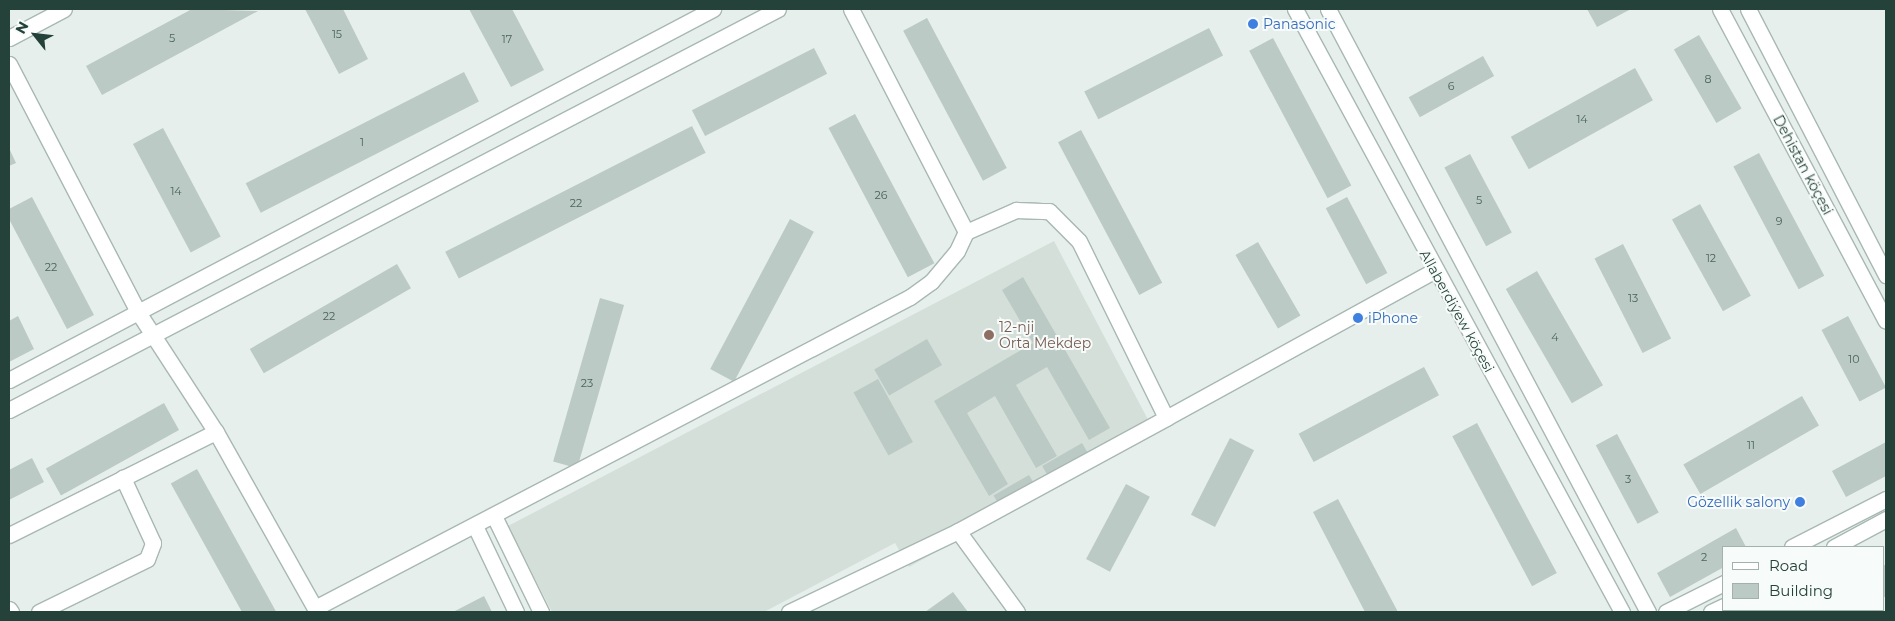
<!DOCTYPE html>
<html>
<head>
<meta charset="utf-8">
<style>
	body { margin:0 }
	#map { position:relative; width:1895px; height:621px; overflow:hidden; background:#e6efeb; font-family:Montserrat,sans-serif }
	div>[style] { position:absolute }
	.built>* { inset:0; background:#d4dfda }
	.building>* { inset:0; background:#bbcac4; transform-origin:0 0 }
	.roads { filter:drop-shadow(1px 0 #a8b8b2) drop-shadow(-1px 0 #a8b8b2) drop-shadow(0 1px #a8b8b2) drop-shadow(0 -1px #a8b8b2) }
	.minor>* { height:15px; margin:-7.5px; padding:0 7.5px; transform-origin:7.5px; border-radius:7.5px; background:#fff }
	.dots>* { width:14px; height:14px; translate:-50% -50%; box-sizing:border-box; border:2px solid #f7fbf9; border-radius:50% }
	span { translate:-50% -50%; white-space:nowrap; text-align:center; line-height:1.15; -webkit-text-stroke:4px #f7fbf9; paint-order:stroke }
	.number-label { font-size:11px; color:#4a645c }
	.number-label span { -webkit-text-stroke-width:0 }
	.shop-label { font-size:14px; color:#366cbe }
	.left { translate:0 -50%; text-align:left }
	.right { translate:-100% -50%; text-align:right }
	.street-label { font-size:14px; color:#24423a }
	.education-label { font-size:14px; color:#785e54 }
	.frame { position:absolute; inset:0; border:10px solid #24423a; pointer-events:none }
	.legend { position:absolute; left:1722px; top:546px; width:162px; height:65px; box-sizing:border-box; background:#f7fbf9; border:1px solid #a3b1ad; margin:0; padding:6px 9px; list-style:none; font-size:15px; color:#24423a }
	.legend li { display:flex; align-items:center; gap:10px; height:25px }
	.legend b { width:25px; border:1px solid #a3b1ad }
	.north { position:absolute; left:10px; top:10px; width:50px; height:50px; -webkit-text-stroke:4px #f7fbf9; paint-order:stroke; rotate:299deg; font-size:14px; font-weight:700; line-height:20px; text-align:center; color:#24423a }
	.north::after { content:''; display:block; margin:auto; width:18px; height:22px; background:#24423a; clip-path:polygon(50% 0,100% 100%,50% 72%,0 100%) }
</style>
</head>
<body>
<div id="map">
	<div class="built">
		<i style="clip-path:polygon(1054px 241px,1154px 431px,909px 567px,895px 543px,764px 612px,552px 612px,508px 526px)"></i>
	</div>
	<div class="building">
		<i style="clip-path:polygon(192px 9px,258px 11px,102px 95px,86px 66px)"></i>
		<i style="clip-path:polygon(305px 9px,343px 9px,368px 59px,339px 74px)"></i>
		<i style="clip-path:polygon(469px 9px,512px 9px,544px 70px,511px 87px)"></i>
		<i style="clip-path:polygon(1587px 9px,1631px 9px,1597px 27px)"></i>
		<i style="left:927px;top:18px;width:170px;height:27px;rotate:62deg"></i>
		<i style="left:1209px;top:28px;width:31px;height:140px;rotate:63deg"></i>
		<i style="left:1699px;top:35px;width:85px;height:29px;rotate:60deg"></i>
		<i style="left:1273px;top:38px;width:167px;height:27px;rotate:62deg"></i>
		<i style="left:814px;top:48px;width:29px;height:137px;rotate:63deg"></i>
		<i style="left:1483px;top:56px;width:23px;height:85px;rotate:61deg"></i>
		<i style="left:1635px;top:68px;width:37px;height:142px;rotate:61deg"></i>
		<i style="left:464px;top:72px;width:33px;height:245px;rotate:63deg"></i>
		<i style="left:855px;top:114px;width:169px;height:30px;rotate:62deg"></i>
		<i style="left:692px;top:126px;width:30px;height:277px;rotate:63deg"></i>
		<i style="left:163px;top:128px;width:123px;height:34px;rotate:62deg"></i>
		<i style="left:1081px;top:130px;width:173px;height:26px;rotate:62deg"></i>
		<i style="clip-path:polygon(9px 148px,16px 163px,9px 166px)"></i>
		<i style="left:1759px;top:153px;width:139px;height:29px;rotate:62deg"></i>
		<i style="left:1470px;top:154px;width:89px;height:29px;rotate:62deg"></i>
		<i style="clip-path:polygon(32px 197px,94px 315px,67px 329px,9px 219px,9px 209px)"></i>
		<i style="left:1347px;top:197px;width:86px;height:24px;rotate:62deg"></i>
		<i style="left:1700px;top:204px;width:105px;height:32px;rotate:61deg"></i>
		<i style="left:790px;top:219px;width:27px;height:170px;rotate:28deg"></i>
		<i style="left:1258px;top:242px;width:85px;height:26px;rotate:60deg"></i>
		<i style="left:1623px;top:244px;width:106px;height:32px;rotate:63deg"></i>
		<i style="left:397px;top:264px;width:28px;height:170px;rotate:60deg"></i>
		<i style="left:1537px;top:271px;width:132px;height:36px;rotate:60deg"></i>
		<i style="clip-path:polygon(1023px 277px,1110px 428px,1089px 440px,1047px 367px,1016px 385px,1057px 456px,1036px 468px,995px 396px,967px 413px,1008px 484px,989px 496px,934px 401px,1033px 343px,1002px 290px)"></i>
		<i style="left:600px;top:298px;width:25px;height:170px;rotate:16deg"></i>
		<i style="clip-path:polygon(18px 316px,34px 349px,9px 362px,9px 321px)"></i>
		<i style="left:1848px;top:316px;width:81px;height:30px;rotate:62deg"></i>
		<i style="left:927px;top:339px;width:30px;height:61px;rotate:60deg"></i>
		<i style="left:1424px;top:367px;width:32px;height:142px;rotate:62deg"></i>
		<i style="left:878px;top:379px;width:72px;height:28px;rotate:61deg"></i>
		<i style="left:1802px;top:396px;width:34px;height:137px;rotate:60deg"></i>
		<i style="left:164px;top:403px;width:31px;height:135px;rotate:61deg"></i>
		<i style="left:1477px;top:423px;width:170px;height:28px;rotate:62deg"></i>
		<i style="left:1617px;top:434px;width:89px;height:24px;rotate:62deg"></i>
		<i style="left:1230px;top:438px;width:27px;height:86px;rotate:27deg"></i>
		<i style="clip-path:polygon(1886px 442px,1886px 476px,1846px 497px,1832px 471px)"></i>
		<i style="left:1082px;top:443px;width:14px;height:46px;rotate:60deg"></i>
		<i style="clip-path:polygon(32px 458px,44px 482px,9px 500px,9px 470px)"></i>
		<i style="left:197px;top:469px;width:163px;height:30px;rotate:61deg"></i>
		<i style="left:1029px;top:475px;width:14px;height:41px;rotate:60deg"></i>
		<i style="left:1126px;top:484px;width:27px;height:85px;rotate:28deg"></i>
		<i style="clip-path:polygon(1338px 499px,1398px 612px,1365px 612px,1313px 512px)"></i>
		<i style="clip-path:polygon(1736px 528px,1746px 547px,1724px 547px,1724px 567px,1670px 597px,1657px 573px)"></i>
		<i style="left:1886px;top:565px;width:32px;height:2px;rotate:90deg"></i>
		<i style="clip-path:polygon(953px 592px,968px 612px,925px 612px)"></i>
		<i style="clip-path:polygon(484px 596px,492px 612px,453px 612px)"></i>
	</div>
	<div class="roads">
		<div class="minor">
			<i style="left:851px;top:9px;width:251px;rotate:62.7deg"></i>
			<i style="left:966px;top:232px;width:55px;rotate:-23.7deg"></i>
			<i style="left:1016px;top:210px;width:33px;rotate:2deg"></i>
			<i style="left:1049px;top:211px;width:42px;rotate:45deg"></i>
			<i style="left:1079px;top:241px;width:197px;rotate:63.8deg"></i>
			<i style="left:1166px;top:418px;width:307px;rotate:-28.8deg"></i>
			<i style="left:1295px;top:9px;width:686px;rotate:61.53deg"></i>
			<i style="left:1328px;top:9px;width:683px;rotate:62.05deg"></i>
			<i style="left:1720px;top:9px;width:353px;rotate:62deg"></i>
			<i style="left:1748px;top:9px;width:300px;rotate:62.6deg"></i>
			<i style="left:9px;top:38px;width:62px;rotate:-27.8deg"></i>
			<i style="left:9px;top:64px;width:280px;rotate:62.5deg"></i>
			<i style="left:138px;top:312px;width:143px;rotate:57deg"></i>
			<i style="left:216px;top:432px;width:206px;rotate:60.7deg"></i>
			<i style="left:9px;top:380px;width:796px;rotate:-27.79deg"></i>
			<i style="left:9px;top:410px;width:867px;rotate:-27.54deg"></i>
			<i style="left:494px;top:516px;width:107px;rotate:63.9deg"></i>
			<i style="left:475px;top:526px;width:95px;rotate:64.5deg"></i>
			<i style="left:958px;top:531px;width:100px;rotate:53.9deg"></i>
			<i style="left:9px;top:535px;width:231px;rotate:-26.5deg"></i>
			<i style="left:1792px;top:547px;width:106px;rotate:-27.1deg"></i>
			<i style="left:1834px;top:547px;width:59px;rotate:-28.3deg"></i>
			<i style="left:315px;top:608px;width:671px;rotate:-27.6deg"></i>
			<i style="left:910px;top:297px;width:26px;rotate:-36deg"></i>
			<i style="left:931px;top:282px;width:40px;rotate:-50deg"></i>
			<i style="left:957px;top:251px;width:21px;rotate:-65deg"></i>
			<i style="left:9px;top:609px;width:4px;rotate:56deg"></i>
			<i style="left:39px;top:612px;width:120px;rotate:-26.1deg"></i>
			<i style="left:147px;top:559px;width:17px;rotate:-69deg"></i>
			<i style="left:153px;top:543px;width:72px;rotate:-114.8deg"></i>
			<i style="left:789px;top:612px;width:187px;rotate:-25.6deg"></i>
			<i style="left:958px;top:531px;width:237px;rotate:-28.5deg"></i>
			<i style="left:1666px;top:612px;width:65px;rotate:-26.6deg"></i>
			<i style="left:1711px;top:612px;width:14px;rotate:-25deg"></i>
		</div>
	</div>
	<div class="dots">
		<i style="left:1253px;top:24px;background:#3f7fe0"></i>
		<i style="left:1358px;top:318px;background:#3f7fe0"></i>
		<i style="left:989px;top:335px;background:#8d6e63"></i>
		<i style="left:1800px;top:502px;background:#3f7fe0"></i>
	</div>
	<div class="number-label">
		<span style="left:337px;top:34px">15</span>
		<span style="left:172px;top:38px">5</span>
		<span style="left:507px;top:39px">17</span>
		<span style="left:1708px;top:79px">8</span>
		<span style="left:1451px;top:86px">6</span>
		<span style="left:1582px;top:119px">14</span>
		<span style="left:362px;top:142px">1</span>
		<span style="left:176px;top:191px">14</span>
		<span style="left:881px;top:195px">26</span>
		<span style="left:1479px;top:200px">5</span>
		<span style="left:576px;top:203px">22</span>
		<span style="left:1779px;top:221px">9</span>
		<span style="left:1711px;top:258px">12</span>
		<span style="left:51px;top:267px">22</span>
		<span style="left:1633px;top:298px">13</span>
		<span style="left:329px;top:316px">22</span>
		<span style="left:1555px;top:337px">4</span>
		<span style="left:1854px;top:359px">10</span>
		<span style="left:587px;top:383px">23</span>
		<span style="left:1751px;top:445px">11</span>
		<span style="left:1628px;top:479px">3</span>
		<span style="left:1704px;top:557px">2</span>
	</div>
	<div class="shop-label">
		<span class="left" style="left:1263px;top:24px">Panasonic</span>
		<span class="left" style="left:1368px;top:318px">iPhone</span>
		<span class="right" style="left:1790px;top:502px">Gözellik salony</span>
	</div>
	<div class="street-label">
		<span style="left:1803px;top:165px;rotate:62deg">Dehistan köçesi</span>
		<span style="left:1457px;top:311px;rotate:61deg">Allaberdiýew köçesi</span>
	</div>
	<div class="education-label">
		<span class="left" style="left:999px;top:335px">12-nji<br>Orta Mekdep</span>
	</div>
	<div class="frame"></div>
	<ul class="legend">
	<li><b style="height:6px;background:#fff"></b>Road</li>
	<li><b style="height:14px;background:#bbcac4"></b>Building</li>
	</ul>
	<div class="north">N</div>
</div>
</body>
</html>
